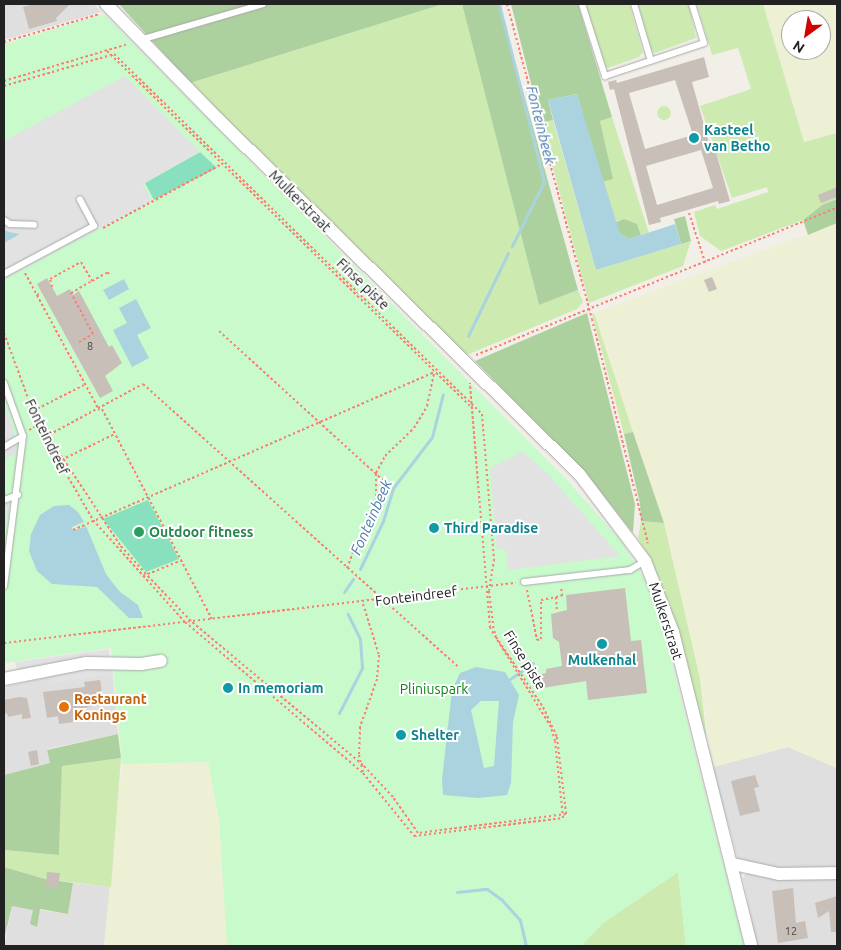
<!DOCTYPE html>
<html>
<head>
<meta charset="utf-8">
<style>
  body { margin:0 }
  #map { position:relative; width:841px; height:950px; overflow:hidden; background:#f2efe9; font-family:Ubuntu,sans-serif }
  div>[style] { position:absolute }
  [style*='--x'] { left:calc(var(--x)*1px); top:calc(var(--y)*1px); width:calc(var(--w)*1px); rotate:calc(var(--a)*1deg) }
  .residential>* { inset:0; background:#e0dfdf }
  .farmland>* { inset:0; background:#eef0d5 }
  .grass>* { inset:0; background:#cdebb0 }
  .round { border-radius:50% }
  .forest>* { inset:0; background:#add19e }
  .park>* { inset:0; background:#c8facc }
  .pitch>* { inset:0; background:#88e0be }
  .parking>* { inset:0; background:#e2e2e2 }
  .water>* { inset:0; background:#aad3df }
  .stream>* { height:3px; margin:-1.5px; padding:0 1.5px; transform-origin:1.5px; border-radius:1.5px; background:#aad3df }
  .building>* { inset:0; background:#c7bfb8 }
  .path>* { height:2px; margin-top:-1px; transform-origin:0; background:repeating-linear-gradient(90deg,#fa8072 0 2.5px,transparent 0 5px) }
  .roads { filter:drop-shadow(0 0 1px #a9a9a9) drop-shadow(0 0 1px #a9a9a9) }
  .lane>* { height:6px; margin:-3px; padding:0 3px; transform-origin:3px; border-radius:3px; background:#fff }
  .street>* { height:12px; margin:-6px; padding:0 6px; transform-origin:6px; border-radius:6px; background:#fff }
  .dots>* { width:14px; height:14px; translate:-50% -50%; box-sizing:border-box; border:2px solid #fff; border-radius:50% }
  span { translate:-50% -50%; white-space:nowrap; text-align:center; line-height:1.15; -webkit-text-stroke:4px #fff; paint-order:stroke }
  .number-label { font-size:11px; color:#4b4948 }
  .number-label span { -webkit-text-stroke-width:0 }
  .culture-label { font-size:14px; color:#0d838f; font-weight:700 }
  .left { translate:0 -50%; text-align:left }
  .street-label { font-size:14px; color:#222 }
  .leisure-label { font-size:14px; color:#27864d; font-weight:700 }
  .park-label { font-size:14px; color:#0c8416 }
  .food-label { font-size:14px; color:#c56008; font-weight:700 }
  .water-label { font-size:15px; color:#4a7aab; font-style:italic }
  .frame { position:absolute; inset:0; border:5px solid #222; pointer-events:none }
  .north { position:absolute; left:781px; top:10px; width:50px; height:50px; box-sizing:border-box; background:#fff; border:1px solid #a7a7a7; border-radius:50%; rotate:212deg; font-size:14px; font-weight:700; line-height:20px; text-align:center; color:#222 }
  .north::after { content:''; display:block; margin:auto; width:18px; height:22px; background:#d40000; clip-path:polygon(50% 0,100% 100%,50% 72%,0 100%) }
</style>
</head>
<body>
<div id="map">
  <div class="residential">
    <div style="clip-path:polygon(4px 4px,94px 4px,101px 12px,4px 40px)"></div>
    <div style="clip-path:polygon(112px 667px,118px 734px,47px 749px,51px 763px,4px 775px,4px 687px,75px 671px)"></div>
    <div style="clip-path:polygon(788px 747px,837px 768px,837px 870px,789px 871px,738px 860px,713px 767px)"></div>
    <div style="clip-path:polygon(747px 872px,837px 878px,837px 946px,757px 946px,743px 878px)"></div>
    <div style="clip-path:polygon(73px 883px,111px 887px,104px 946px,4px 946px,12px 906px,68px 914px)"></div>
  </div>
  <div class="farmland">
    <div style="clip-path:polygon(evenodd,763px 4px,837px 4px,837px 133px,804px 142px,763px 4px,791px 20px,821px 20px,821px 50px,791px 50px,791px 20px)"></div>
    <div style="clip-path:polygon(837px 223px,837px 768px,788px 747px,713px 767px,700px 679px,664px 523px,594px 313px)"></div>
    <div style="clip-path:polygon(208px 762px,219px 819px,227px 946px,104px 946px,122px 764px)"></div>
  </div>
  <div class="grass">
    <div style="clip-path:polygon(443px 4px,462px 4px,539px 305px,578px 290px,583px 302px,577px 309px,469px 354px,465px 354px,190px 83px)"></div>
    <div style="clip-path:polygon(585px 4px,629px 4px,643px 52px,639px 57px,608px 68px,605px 66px)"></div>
    <div style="clip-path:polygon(638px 4px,689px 4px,696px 38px,655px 53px,651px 50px)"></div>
    <div style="clip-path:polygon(697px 4px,763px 4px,804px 142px,837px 133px,837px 199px,822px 205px,803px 220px,721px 251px,700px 236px,694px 212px,715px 205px,717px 209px,768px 192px,767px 187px,732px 198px,700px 106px,751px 89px,738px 48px,712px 55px)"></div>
    <div class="round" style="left:657px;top:106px;width:14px;height:14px"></div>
    <div style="clip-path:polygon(612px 117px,649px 233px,641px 235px,638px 226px,624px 219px,614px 223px,602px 182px,612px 179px,600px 121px)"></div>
    <div style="clip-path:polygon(553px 120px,596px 270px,691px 241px,683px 266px,589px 303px,541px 123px)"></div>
    <div style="clip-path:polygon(594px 313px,633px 432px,624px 434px,592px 314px)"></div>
    <div style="clip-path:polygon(641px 521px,664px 523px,700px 679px,707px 741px,676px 625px,659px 578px,638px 538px)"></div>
    <div style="clip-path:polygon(121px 758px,111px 887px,45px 879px,4px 867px,4px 850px,59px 855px,62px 766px)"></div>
    <div style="clip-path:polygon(678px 872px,686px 946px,581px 946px,603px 923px)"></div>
  </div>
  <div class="forest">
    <div style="clip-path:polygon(119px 4px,443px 4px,190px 83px)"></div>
    <div style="clip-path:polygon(462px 4px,499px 4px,578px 290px,539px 305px)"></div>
    <div style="clip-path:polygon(511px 4px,578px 4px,612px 117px,600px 121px,613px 179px,602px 182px,577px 94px,548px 100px,553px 120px,541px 123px)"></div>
    <div style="clip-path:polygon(837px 199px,837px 223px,808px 235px,803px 220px,822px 205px)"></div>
    <div style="clip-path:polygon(685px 216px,691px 241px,681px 244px,674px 219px)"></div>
    <div style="clip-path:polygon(624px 219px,637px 224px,641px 235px,629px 239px,620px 234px,614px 223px)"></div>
    <div style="clip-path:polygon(587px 313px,635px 504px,633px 533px,584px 471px,475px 361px)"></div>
    <div style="clip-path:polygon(633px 432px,664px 523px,641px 521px,640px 504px,624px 434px)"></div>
    <div style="clip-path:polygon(118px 734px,121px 758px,62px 766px,59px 855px,4px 850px,4px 775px,50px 763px,47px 750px)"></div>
    <div style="clip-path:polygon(4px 867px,45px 879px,73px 883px,68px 914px,40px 909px,37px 927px,30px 924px,33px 910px,12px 906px,4px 940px)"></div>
  </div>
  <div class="park">
    <div style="clip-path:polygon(104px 14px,567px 480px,623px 543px,655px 597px,744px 946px,686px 946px,678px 872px,603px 923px,581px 946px,227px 946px,219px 819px,208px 762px,122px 764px,111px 648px,4px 663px,4px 44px)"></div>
  </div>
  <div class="pitch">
    <div style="clip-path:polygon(200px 152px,217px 168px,154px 200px,145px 183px)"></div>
    <div style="clip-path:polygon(148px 500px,179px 559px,146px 572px,103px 519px)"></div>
  </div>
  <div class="parking">
    <div style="clip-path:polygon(125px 76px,200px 152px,143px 184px,152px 201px,4px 279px,4px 141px)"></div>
    <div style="clip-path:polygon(4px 403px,13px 427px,17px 453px,4px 460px)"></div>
    <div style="clip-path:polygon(522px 451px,547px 473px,620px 556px,508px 570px,506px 550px,497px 549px,490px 469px)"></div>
    <div style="clip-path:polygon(4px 486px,9px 507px,4px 537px)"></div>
    <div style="clip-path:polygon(109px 649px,111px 674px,50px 684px,47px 665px,17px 671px,15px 662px)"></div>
  </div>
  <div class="water">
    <div style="clip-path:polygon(577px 94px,620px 234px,629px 239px,675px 224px,681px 244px,596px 270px,548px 100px)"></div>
    <div style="clip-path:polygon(4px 230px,9px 232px,20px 234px,4px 243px)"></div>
    <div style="clip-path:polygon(124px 279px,129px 289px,109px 300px,103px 290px)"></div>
    <div style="clip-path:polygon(136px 299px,151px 328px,137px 335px,149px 358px,132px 367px,113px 330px,127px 323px,119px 308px)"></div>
    <div style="clip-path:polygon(69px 505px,78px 512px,84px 522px,72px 527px,73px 531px,86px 526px,106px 574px,119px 591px,138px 605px,143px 618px,129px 618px,97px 587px,52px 584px,37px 571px,29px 551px,31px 534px,40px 515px,54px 506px)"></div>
    <div style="clip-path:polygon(evenodd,476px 667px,505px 672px,519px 695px,513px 722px,511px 783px,507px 795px,478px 798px,443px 795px,442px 780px,452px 690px,460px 673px,476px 667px,481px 701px,499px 701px,494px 766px,484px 768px,471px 710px,481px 701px)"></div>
  </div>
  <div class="stream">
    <div style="--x:499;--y:4;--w:184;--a:75.8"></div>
    <div style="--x:544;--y:182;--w:72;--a:116.6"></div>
    <div style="--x:468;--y:336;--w:92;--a:-64.3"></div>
    <div style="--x:360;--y:569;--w:53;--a:-64.4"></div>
    <div style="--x:383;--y:521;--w:34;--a:-73"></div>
    <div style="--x:393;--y:488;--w:64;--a:-52.6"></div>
    <div style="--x:432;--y:437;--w:44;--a:-75.7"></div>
    <div style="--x:344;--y:592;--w:16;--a:-55"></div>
    <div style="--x:510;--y:679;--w:28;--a:-35"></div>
    <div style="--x:339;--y:713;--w:51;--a:-62.9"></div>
    <div style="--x:362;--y:668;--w:29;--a:-94"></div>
    <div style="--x:360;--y:639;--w:28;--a:-116"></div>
    <div style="--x:457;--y:892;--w:30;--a:-6"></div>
    <div style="--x:487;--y:889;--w:17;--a:36"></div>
    <div style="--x:501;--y:899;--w:28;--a:48"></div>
    <div style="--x:520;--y:920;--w:27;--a:77"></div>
  </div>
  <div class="building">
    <div style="clip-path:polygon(34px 4px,70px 4px,56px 18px,57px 21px,29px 29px,23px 7px)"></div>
    <div style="clip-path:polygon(evenodd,704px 57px,709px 77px,692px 82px,709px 143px,713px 142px,730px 201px,719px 204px,718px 201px,660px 218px,661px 222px,649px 225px,614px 89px,610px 90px,608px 82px,616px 80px,617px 83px,704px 57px,675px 80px,693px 135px,645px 149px,629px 93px,675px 80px,704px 57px,701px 150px,713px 188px,657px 205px,646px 166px,701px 150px)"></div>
    <div style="clip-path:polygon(837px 187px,837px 197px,821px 203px,818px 195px)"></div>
    <div style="clip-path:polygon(712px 277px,717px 289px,709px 292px,704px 280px)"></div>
    <div style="clip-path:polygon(47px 278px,57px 296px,70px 289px,73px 295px,79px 291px,109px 347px,112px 345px,122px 363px,105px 376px,113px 391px,100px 398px,37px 284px)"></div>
    <div style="clip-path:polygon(625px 588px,631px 641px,641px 640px,647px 693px,588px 700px,586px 681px,542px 688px,541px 674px,546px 673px,546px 669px,562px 666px,559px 642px,553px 638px,551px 614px,567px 610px,566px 595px)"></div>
    <div style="clip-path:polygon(100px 680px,104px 704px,87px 707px,89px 720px,59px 724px,58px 716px,47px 718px,43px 692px,85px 687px,84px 682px)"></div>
    <div style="clip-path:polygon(19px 697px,27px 698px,31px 718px,22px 719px,22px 714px,8px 717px,7px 713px,4px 714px,4px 700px)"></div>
    <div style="clip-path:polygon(37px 750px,39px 764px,31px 766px,28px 752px)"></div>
    <div style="clip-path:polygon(755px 775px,759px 787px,754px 788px,760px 811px,740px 816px,731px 781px)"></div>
    <div style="clip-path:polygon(47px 872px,60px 873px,58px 888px,46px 887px)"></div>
    <div style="clip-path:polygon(793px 888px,796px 923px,805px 921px,808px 938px,778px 943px,772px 891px)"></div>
    <div style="clip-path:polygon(837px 896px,837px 932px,831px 932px,829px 911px,818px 918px,815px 903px)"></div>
  </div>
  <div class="path">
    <div style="--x:507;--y:4;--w:326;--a:74.9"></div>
    <div style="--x:592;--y:319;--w:231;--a:76"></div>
    <div style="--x:4;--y:42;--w:100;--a:-16.3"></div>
    <div style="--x:107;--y:51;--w:509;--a:44.36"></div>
    <div style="--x:4;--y:81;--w:129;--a:-16.6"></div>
    <div style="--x:4;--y:86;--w:115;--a:-16.2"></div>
    <div style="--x:114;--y:54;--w:515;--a:44.37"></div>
    <div style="--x:482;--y:414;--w:145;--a:85.3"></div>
    <div style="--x:494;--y:559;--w:32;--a:99"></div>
    <div style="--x:489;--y:591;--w:35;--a:83"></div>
    <div style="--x:493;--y:626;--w:11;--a:75"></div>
    <div style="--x:496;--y:637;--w:84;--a:56.1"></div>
    <div style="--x:543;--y:707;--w:33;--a:65"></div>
    <div style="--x:557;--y:737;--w:78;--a:83.3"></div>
    <div style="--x:566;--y:814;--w:149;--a:172.7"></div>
    <div style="--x:418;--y:833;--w:44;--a:-124.8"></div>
    <div style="--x:393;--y:797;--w:44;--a:-133.2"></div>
    <div style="--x:363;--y:765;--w:224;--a:-140.1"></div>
    <div style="--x:191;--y:621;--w:65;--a:-133.8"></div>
    <div style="--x:146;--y:574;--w:39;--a:-132"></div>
    <div style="--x:120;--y:545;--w:126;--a:-123.3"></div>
    <div style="--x:51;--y:440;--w:7;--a:-153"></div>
    <div style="--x:689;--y:213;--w:52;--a:71.9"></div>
    <div style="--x:103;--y:228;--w:135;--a:-28.3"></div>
    <div style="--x:25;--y:273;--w:156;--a:61.6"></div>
    <div style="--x:52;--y:287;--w:8;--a:-104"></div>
    <div style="--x:50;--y:279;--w:35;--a:-29"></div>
    <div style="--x:81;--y:262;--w:22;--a:60"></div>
    <div style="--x:92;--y:281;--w:18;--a:-29"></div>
    <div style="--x:108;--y:272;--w:3;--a:72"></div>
    <div style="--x:37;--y:295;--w:5;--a:-22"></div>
    <div style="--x:219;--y:331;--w:222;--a:42.3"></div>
    <div style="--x:4;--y:333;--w:98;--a:69.7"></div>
    <div style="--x:38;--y:425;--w:110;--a:59.9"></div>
    <div style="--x:93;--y:520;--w:137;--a:48"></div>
    <div style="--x:185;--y:622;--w:233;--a:40.3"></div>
    <div style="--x:363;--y:773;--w:81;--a:51"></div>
    <div style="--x:414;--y:836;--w:150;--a:-6.9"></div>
    <div style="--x:563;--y:818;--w:77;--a:-95.9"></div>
    <div style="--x:555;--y:741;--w:15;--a:-106"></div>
    <div style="--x:551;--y:727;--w:116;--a:-121.6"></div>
    <div style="--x:490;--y:628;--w:246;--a:-94.7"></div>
    <div style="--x:79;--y:342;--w:16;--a:-30"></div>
    <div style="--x:93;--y:334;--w:47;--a:-118.2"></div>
    <div style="--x:71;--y:293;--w:24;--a:-30"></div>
    <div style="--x:476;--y:355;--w:390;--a:-22.2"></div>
    <div style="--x:102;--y:409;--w:237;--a:62.4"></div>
    <div style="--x:33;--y:411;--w:57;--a:-27"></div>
    <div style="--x:29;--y:430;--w:10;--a:-29"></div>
    <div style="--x:45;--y:437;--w:111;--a:-28.4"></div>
    <div style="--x:143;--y:384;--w:423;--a:41.9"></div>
    <div style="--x:57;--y:462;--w:64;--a:-25.8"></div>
    <div style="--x:73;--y:530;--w:394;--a:-23.6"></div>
    <div style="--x:347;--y:568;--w:28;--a:-69"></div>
    <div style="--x:357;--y:542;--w:36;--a:-58"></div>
    <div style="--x:376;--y:511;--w:38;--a:-90"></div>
    <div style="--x:376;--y:473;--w:19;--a:-62"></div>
    <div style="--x:385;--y:456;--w:40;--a:-44"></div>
    <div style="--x:414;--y:428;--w:26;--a:-59"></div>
    <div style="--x:427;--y:406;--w:35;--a:-78"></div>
    <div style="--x:143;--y:576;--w:42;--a:-22.3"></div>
    <div style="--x:527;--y:590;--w:51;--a:78.7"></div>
    <div style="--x:537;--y:640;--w:4;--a:-14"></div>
    <div style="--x:541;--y:639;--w:39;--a:-90"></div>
    <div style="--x:541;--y:600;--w:21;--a:-11"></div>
    <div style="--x:562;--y:596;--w:10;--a:-96"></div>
    <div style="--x:556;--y:597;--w:14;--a:86"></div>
    <div style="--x:363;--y:604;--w:53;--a:72.6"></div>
    <div style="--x:379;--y:655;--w:24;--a:95"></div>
    <div style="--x:377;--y:679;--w:51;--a:109.5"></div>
    <div style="--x:360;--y:727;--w:28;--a:92"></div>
    <div style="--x:359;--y:755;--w:18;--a:77"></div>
    <div style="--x:4;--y:643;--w:515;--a:-6.7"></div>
  </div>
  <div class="roads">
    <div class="lane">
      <div style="--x:582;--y:4;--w:76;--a:72.3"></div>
      <div style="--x:605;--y:76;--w:104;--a:-18.4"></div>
      <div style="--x:704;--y:43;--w:41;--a:-107.1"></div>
      <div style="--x:634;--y:4;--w:59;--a:73.4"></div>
      <div style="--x:140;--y:40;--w:128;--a:-16.3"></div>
      <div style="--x:4;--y:220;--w:7;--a:34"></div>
      <div style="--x:10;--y:224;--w:24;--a:2"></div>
      <div style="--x:4;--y:274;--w:102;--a:-28.1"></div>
      <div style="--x:94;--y:226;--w:30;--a:-118"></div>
      <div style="--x:4;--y:383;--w:56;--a:70.3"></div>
      <div style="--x:23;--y:436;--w:151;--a:97.2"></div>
      <div style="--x:4;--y:447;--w:22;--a:-30"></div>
      <div style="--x:4;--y:500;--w:15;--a:-20"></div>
      <div style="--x:524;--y:582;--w:107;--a:-6.5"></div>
      <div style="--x:630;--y:570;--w:17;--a:-31"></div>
    </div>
    <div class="street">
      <div style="--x:106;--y:4;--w:161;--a:45.8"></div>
      <div style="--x:218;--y:119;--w:508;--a:44.52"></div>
      <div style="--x:580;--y:475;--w:108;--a:52.9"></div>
      <div style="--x:645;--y:561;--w:76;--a:68.5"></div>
      <div style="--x:673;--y:632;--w:324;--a:76"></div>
      <div style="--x:4;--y:679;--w:84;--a:-11"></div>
      <div style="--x:86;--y:663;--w:55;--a:1"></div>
      <div style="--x:141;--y:664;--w:20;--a:-9"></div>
      <div style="--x:733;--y:864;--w:47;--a:12.3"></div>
      <div style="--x:779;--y:874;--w:58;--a:-1"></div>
    </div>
  </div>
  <div class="dots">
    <div style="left:694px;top:138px;background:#0f9aa8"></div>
    <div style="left:434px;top:528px;background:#0f9aa8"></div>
    <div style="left:139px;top:532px;background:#2e9e5b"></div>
    <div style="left:602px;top:644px;background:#0f9aa8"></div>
    <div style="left:228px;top:688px;background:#0f9aa8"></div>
    <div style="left:64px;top:707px;background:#e8710a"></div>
    <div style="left:401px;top:735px;background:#0f9aa8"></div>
  </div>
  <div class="number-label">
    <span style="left:90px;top:346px">8</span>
    <span style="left:791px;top:931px">12</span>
  </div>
  <div class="culture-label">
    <span class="left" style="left:704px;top:138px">Kasteel<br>van Betho</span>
    <span class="left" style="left:444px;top:528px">Third Paradise</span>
    <span style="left:602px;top:660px">Mulkenhal</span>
    <span class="left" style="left:238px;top:688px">In memoriam</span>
    <span class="left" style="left:411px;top:735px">Shelter</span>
  </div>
  <div class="street-label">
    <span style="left:300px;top:201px;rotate:45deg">Mulkerstraat</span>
    <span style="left:363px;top:284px;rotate:44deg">Finse piste</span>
    <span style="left:47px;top:437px;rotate:64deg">Fonteindreef</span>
    <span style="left:416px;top:596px;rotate:-7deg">Fonteindreef</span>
    <span style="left:666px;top:621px;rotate:72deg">Mulkerstraat</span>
    <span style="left:525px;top:660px;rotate:58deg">Finse piste</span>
  </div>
  <div class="leisure-label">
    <span class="left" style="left:149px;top:532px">Outdoor fitness</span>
  </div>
  <div class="park-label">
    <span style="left:434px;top:689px">Pliniuspark</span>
  </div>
  <div class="food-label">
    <span class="left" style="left:74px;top:707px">Restaurant<br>Konings</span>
  </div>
  <div class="water-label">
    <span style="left:541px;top:125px;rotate:76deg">Fonteinbeek</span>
    <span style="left:371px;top:517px;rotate:-66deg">Fonteinbeek</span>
  </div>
  <div class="frame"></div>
  <div class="north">N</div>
</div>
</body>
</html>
